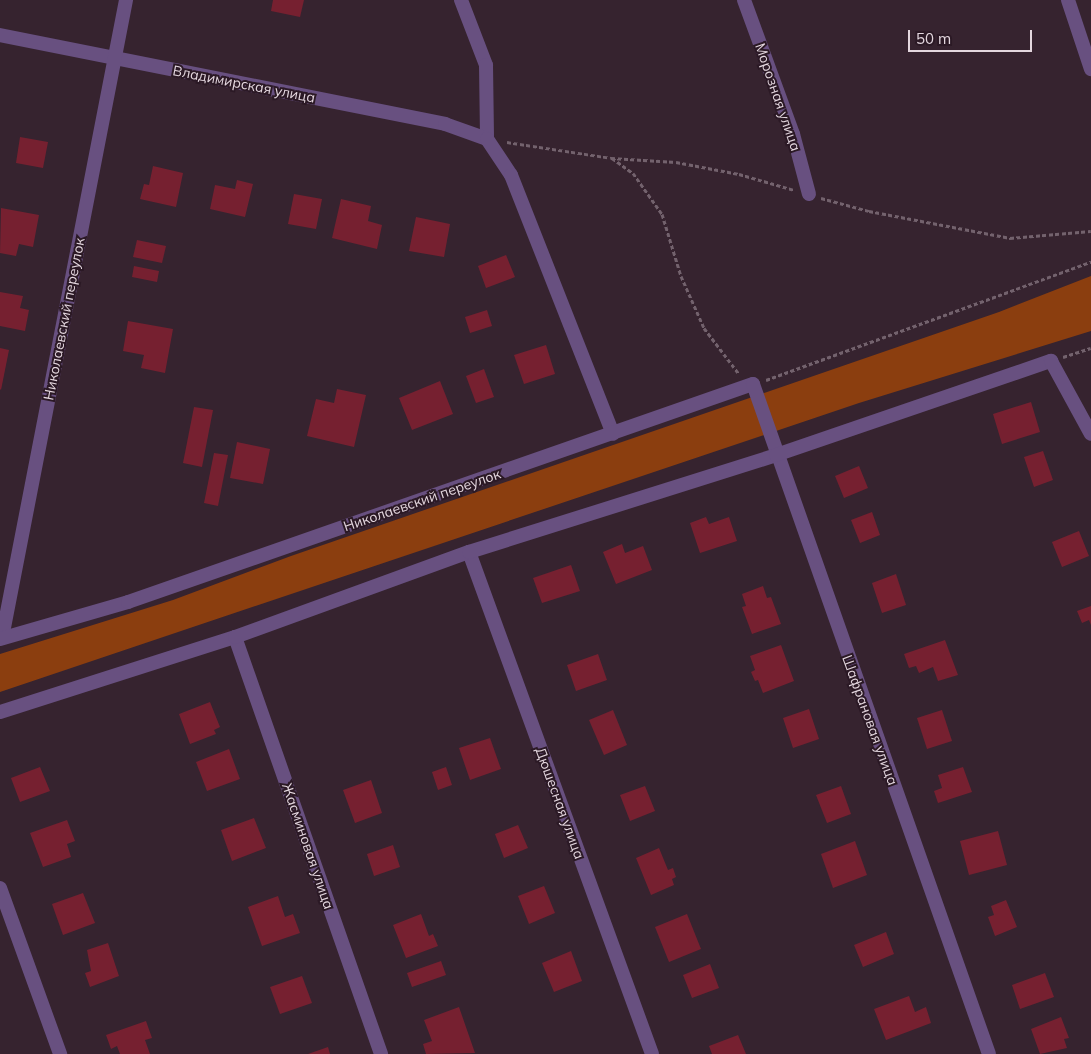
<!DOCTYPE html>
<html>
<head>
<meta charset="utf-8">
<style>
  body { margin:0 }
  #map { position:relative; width:1091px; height:1054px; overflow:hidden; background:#36232f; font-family:Mulish,sans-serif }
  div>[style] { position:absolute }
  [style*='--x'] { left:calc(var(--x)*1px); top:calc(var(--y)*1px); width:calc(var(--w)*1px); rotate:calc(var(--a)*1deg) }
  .forest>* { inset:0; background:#8b3e0f }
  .building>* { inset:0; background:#762030 }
  .path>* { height:3px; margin-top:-1.5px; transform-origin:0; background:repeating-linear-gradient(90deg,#73626d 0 4px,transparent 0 6.5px) }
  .minor>* { height:14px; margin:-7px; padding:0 7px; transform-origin:7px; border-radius:7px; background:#685080 }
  span { translate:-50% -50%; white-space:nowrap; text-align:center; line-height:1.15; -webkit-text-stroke:4px #2b1925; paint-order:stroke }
  .street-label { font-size:14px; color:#e4d7df }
  .scale { position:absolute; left:908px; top:30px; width:124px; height:22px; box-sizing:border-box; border:2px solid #e4d7df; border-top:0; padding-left:6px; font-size:15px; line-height:18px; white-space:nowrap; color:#e4d7df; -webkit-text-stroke:4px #2b1925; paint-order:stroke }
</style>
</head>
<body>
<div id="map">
  <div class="forest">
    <div style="clip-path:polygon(1091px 276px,1091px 331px,859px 403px,0 692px,0 654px,173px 600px,291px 556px,999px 312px)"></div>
  </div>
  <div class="building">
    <div style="clip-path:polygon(273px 0,304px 0,300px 17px,271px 11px)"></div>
    <div style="clip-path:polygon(20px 137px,48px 142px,43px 168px,16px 163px)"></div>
    <div style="clip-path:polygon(153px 166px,183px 173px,176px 207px,140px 199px,144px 184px,149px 185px)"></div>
    <div style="clip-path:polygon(237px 180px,253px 184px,245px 217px,210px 209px,215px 185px,235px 189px)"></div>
    <div style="clip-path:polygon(294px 194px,322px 199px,316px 229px,288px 224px)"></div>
    <div style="clip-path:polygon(341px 199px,371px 206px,368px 221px,382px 225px,377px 249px,332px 238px)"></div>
    <div style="clip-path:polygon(1px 208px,39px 215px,33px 247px,19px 244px,16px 256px,0 253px)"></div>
    <div style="clip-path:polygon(416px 217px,450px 224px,444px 257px,409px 251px)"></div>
    <div style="clip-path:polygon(137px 240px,166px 246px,162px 263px,133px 257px)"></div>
    <div style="clip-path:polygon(506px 255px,515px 277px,486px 288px,478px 266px)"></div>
    <div style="clip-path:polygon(134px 266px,159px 271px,157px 282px,132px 277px)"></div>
    <div style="clip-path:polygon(0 292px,23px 296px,20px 308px,29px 310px,25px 331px,0 326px)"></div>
    <div style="clip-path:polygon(487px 310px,492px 326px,470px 333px,465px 317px)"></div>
    <div style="clip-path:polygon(128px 321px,173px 329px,165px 373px,141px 368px,144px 355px,123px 351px)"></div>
    <div style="clip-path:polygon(546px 345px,555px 374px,524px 384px,514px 355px)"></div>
    <div style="clip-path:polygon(0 348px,9px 350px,1px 390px,0 389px)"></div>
    <div style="clip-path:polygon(484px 369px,494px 397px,476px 403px,466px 376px)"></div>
    <div style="clip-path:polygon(440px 381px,453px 414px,412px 430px,399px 398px)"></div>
    <div style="clip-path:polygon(337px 389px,366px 395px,354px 447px,307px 436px,316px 399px,334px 403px)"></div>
    <div style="clip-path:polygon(1031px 402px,1040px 432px,1002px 444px,993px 414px)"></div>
    <div style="clip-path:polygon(194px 407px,213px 410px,202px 467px,183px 463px)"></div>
    <div style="clip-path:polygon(237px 442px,270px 449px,263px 484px,230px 478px)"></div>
    <div style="clip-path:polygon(1043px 451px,1053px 480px,1034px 487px,1024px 457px)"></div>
    <div style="clip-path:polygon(214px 453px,228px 455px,218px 506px,204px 503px)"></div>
    <div style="clip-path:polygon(859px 466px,868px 488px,844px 498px,835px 476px)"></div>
    <div style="clip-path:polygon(872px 512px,880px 535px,860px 543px,851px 520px)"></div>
    <div style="clip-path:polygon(706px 517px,709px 524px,729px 517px,737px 541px,700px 553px,690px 523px)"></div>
    <div style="clip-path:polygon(1079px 531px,1089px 556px,1062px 567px,1052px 542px)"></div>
    <div style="clip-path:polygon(622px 544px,625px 553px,643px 546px,652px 570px,616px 584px,603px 552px)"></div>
    <div style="clip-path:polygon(571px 565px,580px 591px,542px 603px,533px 578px)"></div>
    <div style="clip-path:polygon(896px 574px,906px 605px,882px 613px,872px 583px)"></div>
    <div style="clip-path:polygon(763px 586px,767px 598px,771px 597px,781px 624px,752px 634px,742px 607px,746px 606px,742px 594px)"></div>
    <div style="clip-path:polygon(1091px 606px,1091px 625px,1089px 620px,1082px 623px,1077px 611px)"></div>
    <div style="clip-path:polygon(945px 640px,958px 675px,938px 681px,933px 667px,919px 673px,916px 666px,909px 668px,904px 654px)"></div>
    <div style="clip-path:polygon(781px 645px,794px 681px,763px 693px,758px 680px,755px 681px,751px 672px,755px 670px,750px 656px)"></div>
    <div style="clip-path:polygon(598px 654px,607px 680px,576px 691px,567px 665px)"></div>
    <div style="clip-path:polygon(210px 702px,220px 727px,214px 730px,216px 734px,190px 744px,179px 714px)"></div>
    <div style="clip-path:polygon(809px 709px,819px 739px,793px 748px,783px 718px)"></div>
    <div style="clip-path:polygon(613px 710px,627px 745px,604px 755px,589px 720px)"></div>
    <div style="clip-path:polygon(942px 710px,952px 741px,927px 749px,917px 718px)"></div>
    <div style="clip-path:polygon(490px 738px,501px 769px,470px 780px,459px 748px)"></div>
    <div style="clip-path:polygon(229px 749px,240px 779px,207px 791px,196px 762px)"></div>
    <div style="clip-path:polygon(40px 767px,50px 791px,20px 802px,11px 778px)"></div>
    <div style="clip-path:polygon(446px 767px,452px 785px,438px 790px,432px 772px)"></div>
    <div style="clip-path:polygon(963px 767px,972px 792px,938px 803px,934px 791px,942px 788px,938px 775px)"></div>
    <div style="clip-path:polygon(371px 780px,382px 813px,355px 823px,343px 790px)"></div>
    <div style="clip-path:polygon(645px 786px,655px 811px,630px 821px,620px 795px)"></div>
    <div style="clip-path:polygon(841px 786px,851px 814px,827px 823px,816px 795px)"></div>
    <div style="clip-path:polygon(254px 818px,266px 848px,232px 861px,221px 830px)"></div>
    <div style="clip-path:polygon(67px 820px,75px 841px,67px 844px,71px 857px,43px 867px,30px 833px)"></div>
    <div style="clip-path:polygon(518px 825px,528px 848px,504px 858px,495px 834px)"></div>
    <div style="clip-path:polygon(998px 831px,1007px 865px,969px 875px,960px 841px)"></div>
    <div style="clip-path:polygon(855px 841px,867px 875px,833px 888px,821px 854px)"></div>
    <div style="clip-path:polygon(393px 845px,400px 867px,374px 876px,367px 854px)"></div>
    <div style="clip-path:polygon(659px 848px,668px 870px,673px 868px,676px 877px,672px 879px,674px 885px,651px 895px,636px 858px)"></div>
    <div style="clip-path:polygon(544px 886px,555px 913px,529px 924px,518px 896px)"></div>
    <div style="clip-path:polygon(83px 893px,95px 923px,63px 935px,52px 904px)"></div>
    <div style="clip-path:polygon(278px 896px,285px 917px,293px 914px,300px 933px,262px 946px,248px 907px)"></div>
    <div style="clip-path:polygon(1006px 900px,1017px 927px,995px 936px,988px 917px,994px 915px,991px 906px)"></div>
    <div style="clip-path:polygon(421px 914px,429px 936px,433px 934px,438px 946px,406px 958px,393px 925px)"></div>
    <div style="clip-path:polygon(687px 914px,701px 949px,669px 962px,655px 927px)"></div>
    <div style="clip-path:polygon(886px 932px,894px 954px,863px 967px,854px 945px)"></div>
    <div style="clip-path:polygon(108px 943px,119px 976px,90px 987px,85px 973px,91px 971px,87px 950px)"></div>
    <div style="clip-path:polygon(571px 951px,582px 981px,554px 992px,542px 963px)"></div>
    <div style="clip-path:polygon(441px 961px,446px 975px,412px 987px,407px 973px)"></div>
    <div style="clip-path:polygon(710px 964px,719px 988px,692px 998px,683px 975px)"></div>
    <div style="clip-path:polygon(1045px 973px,1054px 997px,1020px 1009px,1012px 985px)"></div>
    <div style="clip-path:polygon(302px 976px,312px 1003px,280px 1014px,270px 987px)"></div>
    <div style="clip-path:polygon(909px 996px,915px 1012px,926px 1007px,931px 1023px,886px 1040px,874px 1009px)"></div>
    <div style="clip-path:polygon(459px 1007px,475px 1053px,426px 1054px,423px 1044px,432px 1041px,424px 1020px)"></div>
    <div style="clip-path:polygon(1061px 1017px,1069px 1038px,1064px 1039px,1067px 1048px,1040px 1054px,1031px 1029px)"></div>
    <div style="clip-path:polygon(146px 1021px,152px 1038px,145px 1040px,150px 1054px,120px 1054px,117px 1046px,111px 1049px,106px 1035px)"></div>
    <div style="clip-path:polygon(738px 1035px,746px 1054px,712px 1054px,709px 1046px)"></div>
    <div style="clip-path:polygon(328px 1047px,330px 1054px,308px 1054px)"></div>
  </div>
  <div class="path">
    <div style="--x:507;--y:142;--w:105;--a:8.7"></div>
    <div style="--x:611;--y:158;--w:65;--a:3.5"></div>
    <div style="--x:676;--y:162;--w:64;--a:10.8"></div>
    <div style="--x:739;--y:174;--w:57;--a:16.2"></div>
    <div style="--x:612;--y:158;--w:26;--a:36"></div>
    <div style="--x:633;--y:173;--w:50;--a:54.7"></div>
    <div style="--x:662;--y:214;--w:65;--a:73"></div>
    <div style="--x:681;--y:276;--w:57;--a:66.1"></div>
    <div style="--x:704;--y:328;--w:58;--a:52.7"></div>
    <div style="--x:821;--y:198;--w:50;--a:15.2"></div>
    <div style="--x:869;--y:211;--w:144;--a:10.8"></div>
    <div style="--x:1010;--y:238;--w:81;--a:-4.9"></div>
    <div style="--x:1063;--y:357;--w:29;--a:-18"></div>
    <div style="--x:766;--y:380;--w:346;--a:-20"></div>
  </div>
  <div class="minor">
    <div style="--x:461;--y:0;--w:70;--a:69"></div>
    <div style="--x:486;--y:65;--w:74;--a:89.2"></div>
    <div style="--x:744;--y:0;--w:143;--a:69.9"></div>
    <div style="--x:793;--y:134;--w:62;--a:75.1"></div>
    <div style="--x:1068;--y:0;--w:73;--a:71.6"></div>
    <div style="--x:0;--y:35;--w:454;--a:11.3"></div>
    <div style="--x:445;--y:124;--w:45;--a:19.7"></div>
    <div style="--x:487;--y:139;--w:43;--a:56.3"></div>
    <div style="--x:511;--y:175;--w:278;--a:68.5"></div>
    <div style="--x:469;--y:552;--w:534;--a:69.97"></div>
    <div style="--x:235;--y:637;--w:442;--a:70.7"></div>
    <div style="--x:2;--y:638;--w:650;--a:-79"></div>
    <div style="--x:0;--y:639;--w:133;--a:-16.1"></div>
    <div style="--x:128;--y:602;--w:662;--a:-19.23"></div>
    <div style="--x:753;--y:384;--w:710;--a:70.6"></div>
    <div style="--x:0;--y:712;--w:247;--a:-17.7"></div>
    <div style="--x:235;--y:637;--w:249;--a:-20"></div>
    <div style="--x:469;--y:552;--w:322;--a:-17.5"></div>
    <div style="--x:776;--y:455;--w:291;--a:-18.9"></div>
    <div style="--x:1051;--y:361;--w:83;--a:61.3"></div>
    <div style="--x:0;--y:888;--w:177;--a:70.1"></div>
  </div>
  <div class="street-label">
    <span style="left:244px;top:84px;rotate:11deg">Владимирская улица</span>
    <span style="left:778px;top:97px;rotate:71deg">Морозная улица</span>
    <span style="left:64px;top:319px;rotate:-79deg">Николаевский переулок</span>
    <span style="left:422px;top:500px;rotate:-19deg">Николаевский переулок</span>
    <span style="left:870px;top:720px;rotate:70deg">Шафрановая улица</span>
    <span style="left:560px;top:803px;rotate:70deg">Дюшесная улица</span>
    <span style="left:308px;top:846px;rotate:71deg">Жасминовая улица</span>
  </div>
  <div class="scale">50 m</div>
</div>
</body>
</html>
